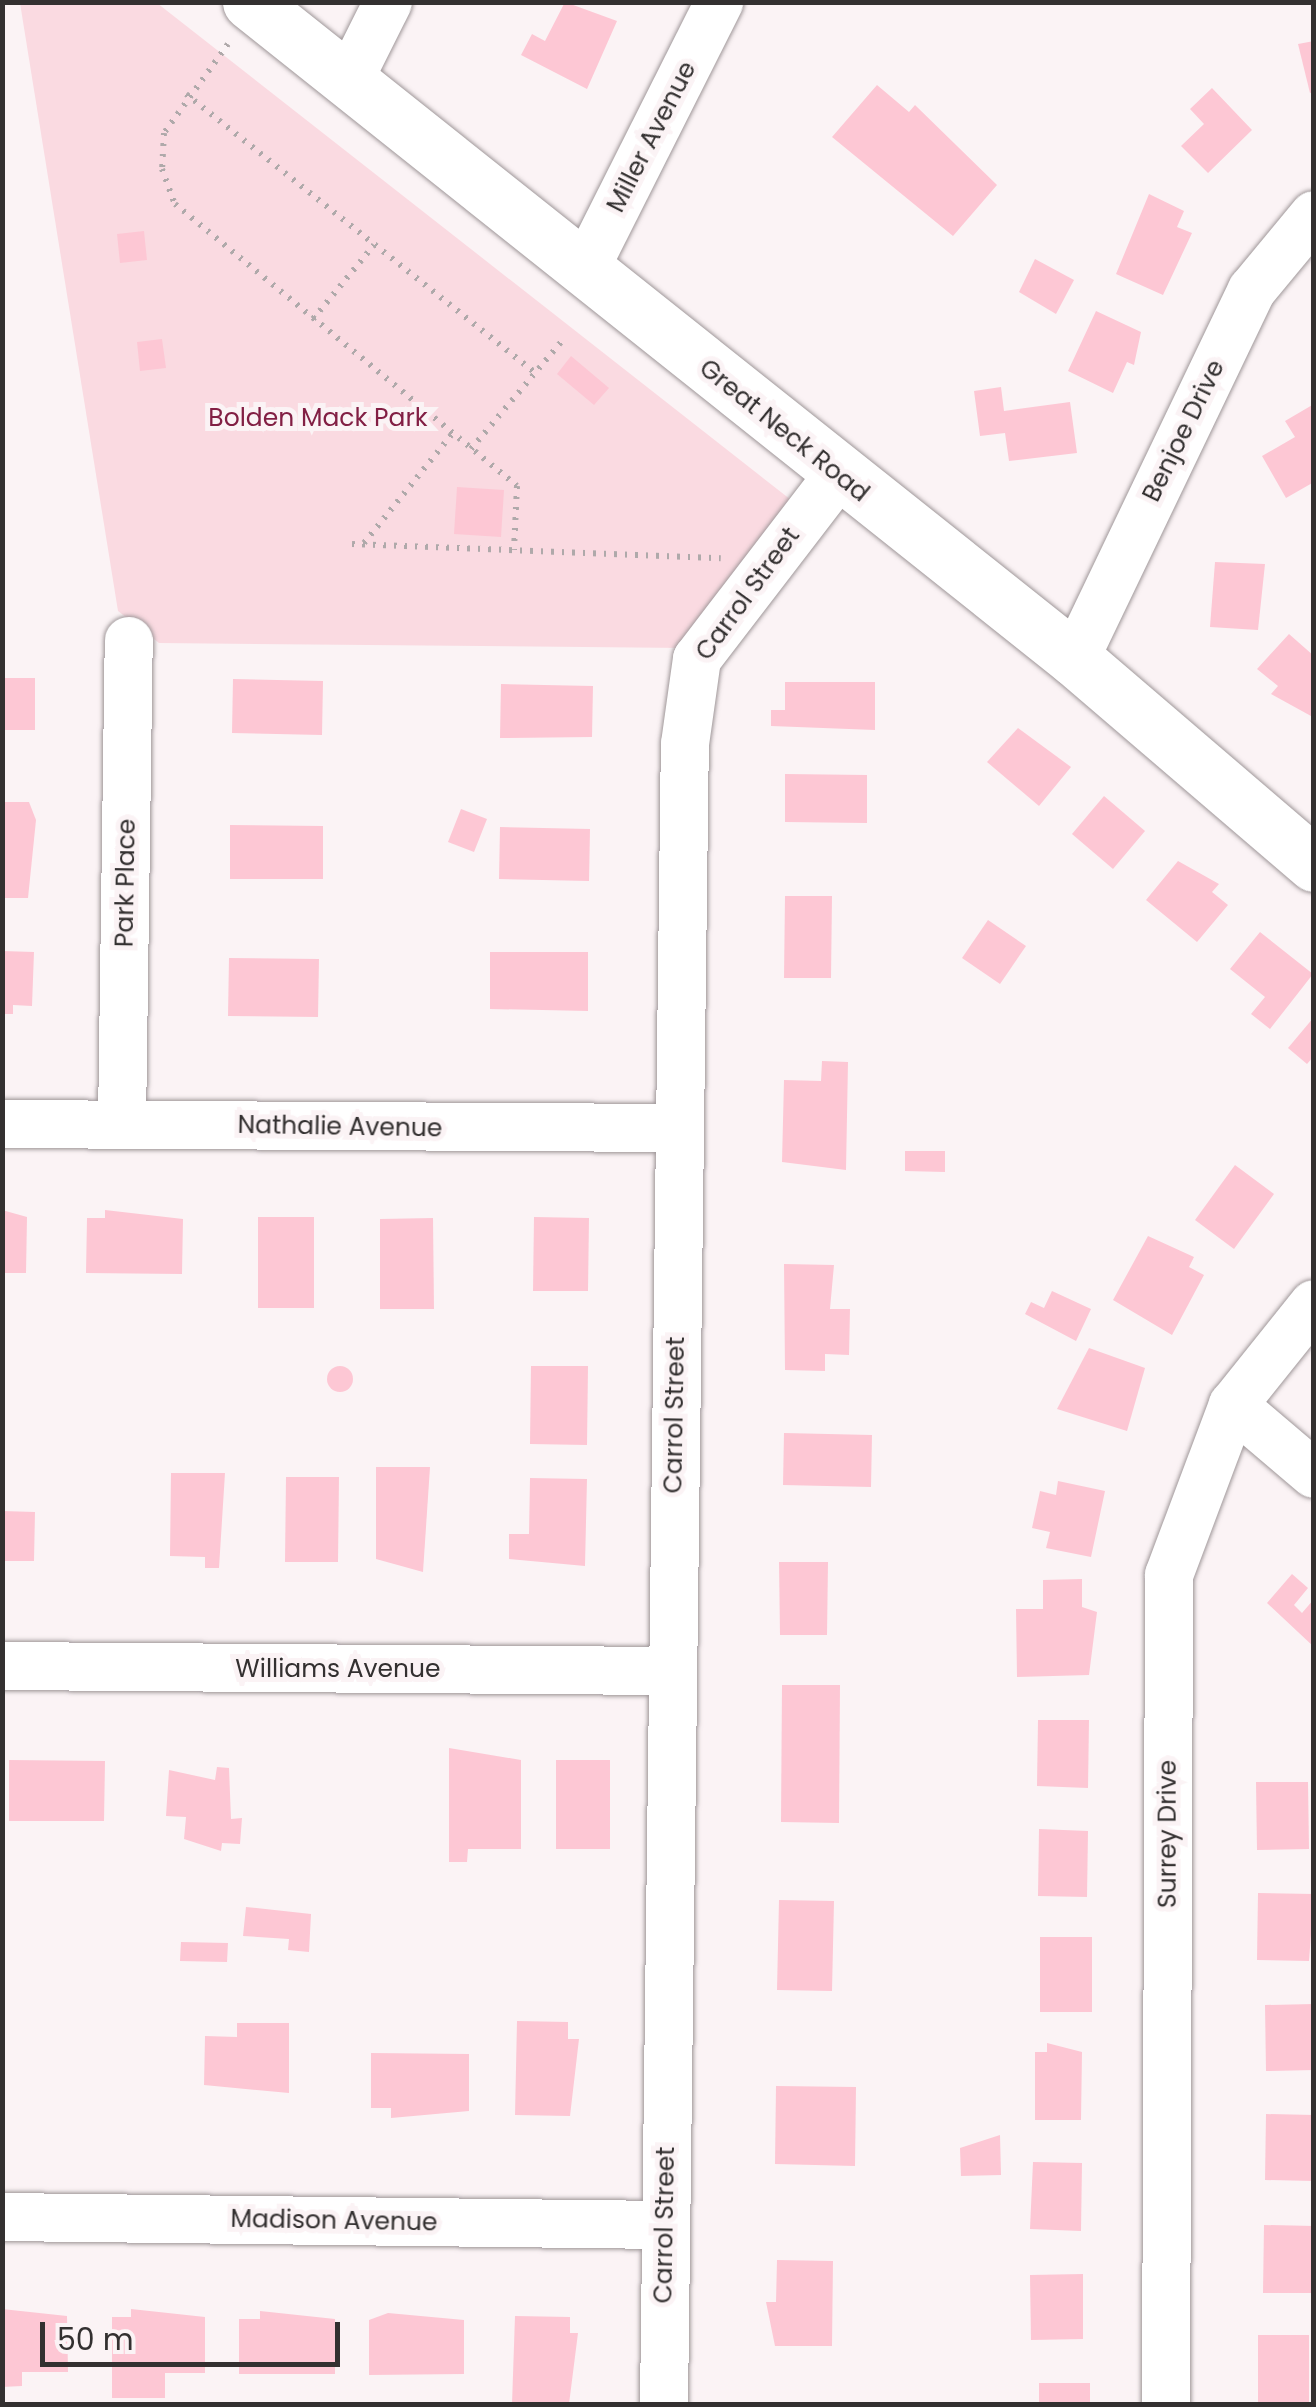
<!DOCTYPE html>
<html>
<head>
<meta charset="utf-8">
<style>
  body { margin:0 }
  #map { position:relative; width:1316px; height:2407px; overflow:hidden; background:#fbf3f5; font-family:Poppins,sans-serif }
  div>[style] { position:absolute }
  [style*='--x'] { left:calc(var(--x)*1px); top:calc(var(--y)*1px); width:calc(var(--w)*1px); rotate:calc(var(--a)*1deg) }
  .green>* { inset:0; background:#fadae1 }
  .building>* { inset:0; background:#fdc7d4 }
  .round { border-radius:50% }
  .path>* { height:6px; margin-top:-3px; transform-origin:0; background:repeating-linear-gradient(90deg,#afa9aa 0 2.5px,transparent 0 10.5px) }
  .roads { filter:drop-shadow(0 0 2px #9f9799) drop-shadow(0 0 2px #9f9799) }
  .minor>* { height:48px; margin:-24px; padding:0 24px; transform-origin:24px; border-radius:24px; background:#fff }
  .major>* { height:55px; margin:-27.5px; padding:0 27.5px; transform-origin:27.5px; border-radius:27.5px; background:#fff }
  span { translate:-50% -50%; white-space:nowrap; text-align:center; line-height:1.15; -webkit-text-stroke:10px #fbf3f5; paint-order:stroke }
  .street-label { font-size:25px; color:#333030 }
  .park-label { font-size:25px; color:#821f44 }
  .frame { position:absolute; inset:0; border:5px solid #333030; pointer-events:none }
  .scale { position:absolute; left:40px; top:2322px; width:300px; height:45px; box-sizing:border-box; border:5px solid #333030; border-top:0; padding-left:12px; font-size:30px; line-height:35px; white-space:nowrap; color:#333030; -webkit-text-stroke:8px #fbf3f5; paint-order:stroke }
</style>
</head>
<body>
<div id="map">
  <div class="green">
    <div style="clip-path:polygon(20px 3px,157px 3px,795px 503px,685px 648px,159px 643px,118px 611px)"></div>
  </div>
  <div class="building">
    <div style="clip-path:polygon(565px 2px,617px 21px,587px 89px,521px 55px,532px 34px,545px 41px)"></div>
    <div style="clip-path:polygon(1314px 41px,1314px 92px,1310px 93px,1298px 44px)"></div>
    <div style="clip-path:polygon(877px 85px,909px 112px,915px 105px,997px 185px,953px 236px,832px 137px)"></div>
    <div style="clip-path:polygon(1212px 88px,1252px 130px,1208px 173px,1181px 146px,1204px 124px,1190px 109px)"></div>
    <div style="clip-path:polygon(1149px 194px,1184px 211px,1177px 227px,1192px 233px,1163px 295px,1116px 274px)"></div>
    <div style="clip-path:polygon(144px 231px,147px 260px,120px 263px,117px 234px)"></div>
    <div style="clip-path:polygon(1035px 259px,1074px 280px,1056px 314px,1019px 292px)"></div>
    <div style="clip-path:polygon(1096px 311px,1141px 332px,1134px 365px,1127px 362px,1113px 393px,1068px 371px)"></div>
    <div style="clip-path:polygon(162px 339px,166px 368px,140px 371px,137px 342px)"></div>
    <div style="clip-path:polygon(571px 356px,609px 388px,594px 405px,557px 374px)"></div>
    <div style="clip-path:polygon(1001px 387px,1004px 411px,1070px 402px,1077px 453px,1009px 461px,1005px 433px,980px 436px,974px 391px)"></div>
    <div style="clip-path:polygon(1314px 404px,1314px 482px,1286px 498px,1262px 456px,1295px 437px,1285px 421px)"></div>
    <div style="clip-path:polygon(457px 487px,504px 490px,501px 537px,454px 534px)"></div>
    <div style="clip-path:polygon(1215px 562px,1265px 564px,1258px 630px,1210px 627px)"></div>
    <div style="clip-path:polygon(1289px 634px,1314px 656px,1311px 716px,1271px 694px,1278px 686px,1257px 669px)"></div>
    <div style="clip-path:polygon(2px 678px,35px 678px,35px 730px,2px 730px)"></div>
    <div style="clip-path:polygon(233px 679px,323px 681px,322px 735px,232px 733px)"></div>
    <div style="clip-path:polygon(785px 682px,875px 682px,875px 730px,771px 726px,771px 710px,785px 710px)"></div>
    <div style="clip-path:polygon(501px 684px,593px 686px,592px 737px,500px 738px)"></div>
    <div style="clip-path:polygon(1018px 728px,1071px 767px,1039px 806px,987px 762px)"></div>
    <div style="clip-path:polygon(785px 774px,867px 775px,867px 823px,785px 822px)"></div>
    <div style="clip-path:polygon(1104px 796px,1145px 831px,1113px 869px,1072px 834px)"></div>
    <div style="clip-path:polygon(2px 802px,29px 802px,36px 820px,28px 898px,2px 898px)"></div>
    <div style="clip-path:polygon(461px 809px,487px 819px,474px 852px,448px 842px)"></div>
    <div style="clip-path:polygon(230px 825px,323px 826px,323px 879px,230px 879px)"></div>
    <div style="clip-path:polygon(500px 827px,590px 829px,589px 881px,499px 879px)"></div>
    <div style="clip-path:polygon(1178px 861px,1219px 884px,1212px 892px,1228px 905px,1197px 942px,1146px 900px)"></div>
    <div style="clip-path:polygon(785px 896px,832px 896px,831px 978px,784px 978px)"></div>
    <div style="clip-path:polygon(988px 920px,1026px 946px,1000px 984px,962px 958px)"></div>
    <div style="clip-path:polygon(1260px 932px,1313px 974px,1270px 1029px,1251px 1014px,1265px 997px,1230px 969px)"></div>
    <div style="clip-path:polygon(2px 951px,34px 952px,32px 1006px,13px 1005px,13px 1014px,2px 1014px)"></div>
    <div style="clip-path:polygon(490px 952px,588px 952px,588px 1011px,490px 1009px)"></div>
    <div style="clip-path:polygon(229px 958px,319px 959px,318px 1017px,228px 1016px)"></div>
    <div style="clip-path:polygon(1314px 1017px,1314px 1056px,1307px 1064px,1288px 1048px)"></div>
    <div style="clip-path:polygon(822px 1061px,848px 1062px,846px 1170px,782px 1162px,784px 1080px,821px 1081px)"></div>
    <div style="clip-path:polygon(905px 1151px,945px 1151px,945px 1172px,905px 1171px)"></div>
    <div style="clip-path:polygon(1235px 1165px,1274px 1194px,1234px 1249px,1195px 1220px)"></div>
    <div style="clip-path:polygon(2px 1210px,27px 1217px,26px 1273px,2px 1273px)"></div>
    <div style="clip-path:polygon(105px 1210px,183px 1219px,182px 1274px,86px 1273px,87px 1218px,105px 1218px)"></div>
    <div style="clip-path:polygon(258px 1217px,314px 1217px,314px 1308px,258px 1308px)"></div>
    <div style="clip-path:polygon(534px 1217px,589px 1218px,588px 1291px,533px 1291px)"></div>
    <div style="clip-path:polygon(433px 1218px,434px 1309px,380px 1309px,380px 1219px)"></div>
    <div style="clip-path:polygon(1148px 1236px,1194px 1257px,1189px 1267px,1204px 1275px,1172px 1335px,1113px 1300px)"></div>
    <div style="clip-path:polygon(784px 1264px,834px 1265px,830px 1309px,850px 1309px,849px 1355px,825px 1354px,825px 1371px,785px 1370px)"></div>
    <div style="clip-path:polygon(1052px 1291px,1091px 1309px,1076px 1341px,1025px 1314px,1031px 1302px,1044px 1308px)"></div>
    <div style="clip-path:polygon(1089px 1348px,1145px 1368px,1127px 1431px,1057px 1409px)"></div>
    <div class="round" style="left:327px;top:1366px;width:26px;height:26px"></div>
    <div style="clip-path:polygon(531px 1366px,588px 1366px,587px 1445px,530px 1444px)"></div>
    <div style="clip-path:polygon(784px 1433px,872px 1435px,871px 1487px,783px 1485px)"></div>
    <div style="clip-path:polygon(376px 1467px,430px 1467px,423px 1572px,376px 1559px)"></div>
    <div style="clip-path:polygon(171px 1473px,225px 1473px,219px 1568px,205px 1568px,205px 1557px,170px 1556px)"></div>
    <div style="clip-path:polygon(286px 1477px,339px 1477px,338px 1562px,285px 1562px)"></div>
    <div style="clip-path:polygon(530px 1478px,587px 1479px,585px 1566px,509px 1559px,509px 1534px,529px 1534px)"></div>
    <div style="clip-path:polygon(1058px 1481px,1105px 1491px,1091px 1557px,1046px 1548px,1050px 1532px,1032px 1528px,1040px 1491px,1056px 1495px)"></div>
    <div style="clip-path:polygon(2px 1511px,35px 1512px,34px 1561px,2px 1561px)"></div>
    <div style="clip-path:polygon(779px 1562px,828px 1562px,827px 1635px,780px 1635px)"></div>
    <div style="clip-path:polygon(1292px 1574px,1308px 1588px,1294px 1605px,1302px 1613px,1314px 1599px,1314px 1647px,1267px 1603px)"></div>
    <div style="clip-path:polygon(1082px 1579px,1082px 1607px,1097px 1612px,1089px 1675px,1017px 1677px,1016px 1609px,1043px 1609px,1043px 1580px)"></div>
    <div style="clip-path:polygon(782px 1685px,840px 1685px,839px 1823px,781px 1822px)"></div>
    <div style="clip-path:polygon(1038px 1720px,1089px 1720px,1088px 1788px,1037px 1786px)"></div>
    <div style="clip-path:polygon(449px 1748px,521px 1760px,521px 1849px,468px 1849px,467px 1862px,449px 1862px)"></div>
    <div style="clip-path:polygon(9px 1760px,105px 1761px,104px 1821px,9px 1821px)"></div>
    <div style="clip-path:polygon(556px 1760px,610px 1760px,610px 1849px,556px 1849px)"></div>
    <div style="clip-path:polygon(217px 1767px,229px 1768px,231px 1819px,242px 1818px,240px 1844px,222px 1843px,221px 1851px,184px 1839px,186px 1817px,166px 1816px,169px 1770px,215px 1780px)"></div>
    <div style="clip-path:polygon(1256px 1782px,1308px 1782px,1309px 1849px,1257px 1850px)"></div>
    <div style="clip-path:polygon(1039px 1829px,1088px 1831px,1087px 1897px,1038px 1896px)"></div>
    <div style="clip-path:polygon(1258px 1893px,1314px 1894px,1309px 1961px,1257px 1960px)"></div>
    <div style="clip-path:polygon(779px 1900px,834px 1901px,832px 1991px,777px 1990px)"></div>
    <div style="clip-path:polygon(246px 1907px,311px 1914px,309px 1952px,288px 1950px,289px 1939px,243px 1936px)"></div>
    <div style="clip-path:polygon(1040px 1937px,1092px 1937px,1092px 2012px,1040px 2012px)"></div>
    <div style="clip-path:polygon(181px 1942px,228px 1943px,227px 1962px,180px 1961px)"></div>
    <div style="clip-path:polygon(1314px 2004px,1314px 2070px,1266px 2071px,1265px 2005px)"></div>
    <div style="clip-path:polygon(517px 2021px,568px 2022px,568px 2039px,579px 2039px,570px 2116px,515px 2115px)"></div>
    <div style="clip-path:polygon(237px 2023px,289px 2023px,289px 2093px,204px 2085px,205px 2036px,237px 2037px)"></div>
    <div style="clip-path:polygon(1047px 2043px,1082px 2052px,1081px 2120px,1035px 2120px,1035px 2052px,1047px 2052px)"></div>
    <div style="clip-path:polygon(371px 2053px,469px 2054px,469px 2111px,391px 2118px,391px 2108px,371px 2108px)"></div>
    <div style="clip-path:polygon(776px 2086px,856px 2087px,855px 2166px,775px 2164px)"></div>
    <div style="clip-path:polygon(1266px 2114px,1314px 2115px,1314px 2181px,1265px 2180px)"></div>
    <div style="clip-path:polygon(1000px 2135px,1001px 2175px,961px 2176px,960px 2148px)"></div>
    <div style="clip-path:polygon(1033px 2162px,1082px 2163px,1081px 2231px,1030px 2229px)"></div>
    <div style="clip-path:polygon(1264px 2225px,1314px 2226px,1311px 2293px,1263px 2293px)"></div>
    <div style="clip-path:polygon(777px 2260px,833px 2261px,832px 2346px,775px 2346px,766px 2302px,776px 2302px)"></div>
    <div style="clip-path:polygon(1083px 2274px,1083px 2339px,1031px 2340px,1030px 2275px)"></div>
    <div style="clip-path:polygon(2px 2309px,67px 2316px,68px 2372px,22px 2372px,22px 2386px,2px 2387px)"></div>
    <div style="clip-path:polygon(131px 2309px,205px 2317px,205px 2373px,165px 2373px,165px 2398px,112px 2398px,112px 2317px,131px 2317px)"></div>
    <div style="clip-path:polygon(260px 2311px,335px 2319px,335px 2374px,239px 2374px,239px 2319px,260px 2319px)"></div>
    <div style="clip-path:polygon(388px 2313px,464px 2320px,464px 2374px,369px 2375px,369px 2320px)"></div>
    <div style="clip-path:polygon(515px 2316px,570px 2317px,570px 2333px,578px 2333px,569px 2404px,512px 2404px)"></div>
    <div style="clip-path:polygon(1258px 2335px,1309px 2335px,1309px 2403px,1258px 2403px)"></div>
    <div style="clip-path:polygon(1039px 2383px,1090px 2383px,1090px 2404px,1039px 2404px)"></div>
  </div>
  <div class="path">
    <div style="--x:228;--y:44;--w:110;--a:125.7"></div>
    <div style="--x:164;--y:133;--w:36;--a:93"></div>
    <div style="--x:162;--y:169;--w:37;--a:70"></div>
    <div style="--x:175;--y:204;--w:443;--a:39.5"></div>
    <div style="--x:517;--y:486;--w:64;--a:92.7"></div>
    <div style="--x:186;--y:94;--w:447;--a:38.6"></div>
    <div style="--x:313;--y:319;--w:96;--a:-50.5"></div>
    <div style="--x:471;--y:449;--w:140;--a:-49.9"></div>
    <div style="--x:364;--y:543;--w:140;--a:-51.1"></div>
    <div style="--x:352;--y:544;--w:369;--a:2.2"></div>
  </div>
  <div class="roads">
    <div class="minor">
      <div style="--x:348;--y:82;--w:89;--a:-63.4"></div>
      <div style="--x:584;--y:271;--w:301;--a:-63.3"></div>
      <div style="--x:1075;--y:659;--w:409;--a:-64.4"></div>
      <div style="--x:1252;--y:290;--w:97;--a:-50.4"></div>
      <div style="--x:2;--y:1124;--w:676;--a:0.34"></div>
      <div style="--x:122;--y:1124;--w:483;--a:-89.2"></div>
      <div style="--x:1233;--y:1405;--w:106;--a:40.4"></div>
      <div style="--x:2;--y:1666;--w:671;--a:0.43"></div>
      <div style="--x:2;--y:2217;--w:663;--a:0.69"></div>
      <div style="--x:664;--y:2404;--w:1660;--a:-89.28"></div>
      <div style="--x:685;--y:744;--w:86;--a:-82"></div>
      <div style="--x:697;--y:659;--w:232;--a:-52.5"></div>
      <div style="--x:1166;--y:2404;--w:829;--a:-89.79"></div>
      <div style="--x:1169;--y:1575;--w:182;--a:-69.4"></div>
      <div style="--x:1233;--y:1405;--w:129;--a:-51.3"></div>
    </div>
    <div class="major">
      <div style="--x:250;--y:2;--w:1055;--a:38.53"></div>
      <div style="--x:1075;--y:659;--w:315;--a:40.6"></div>
    </div>
  </div>
  <div class="street-label">
    <span style="left:652px;top:137px;rotate:-63deg">Miller Avenue</span>
    <span style="left:784px;top:431px;rotate:39deg">Great Neck Road</span>
    <span style="left:1184px;top:431px;rotate:-64deg">Benjoe Drive</span>
    <span style="left:748px;top:594px;rotate:-54deg">Carrol Street</span>
    <span style="left:126px;top:883px;rotate:-89deg">Park Place</span>
    <span style="left:340px;top:1127px;rotate:1deg">Nathalie Avenue</span>
    <span style="left:675px;top:1415px;rotate:-89deg">Carrol Street</span>
    <span style="left:338px;top:1669px">Williams Avenue</span>
    <span style="left:1168px;top:1834px;rotate:-90deg">Surrey Drive</span>
    <span style="left:334px;top:2221px;rotate:1deg">Madison Avenue</span>
    <span style="left:665px;top:2225px;rotate:-89deg">Carrol Street</span>
  </div>
  <div class="park-label">
    <span style="left:318px;top:418px">Bolden Mack Park</span>
  </div>
  <div class="frame"></div>
  <div class="scale">50 m</div>
</div>
</body>
</html>
